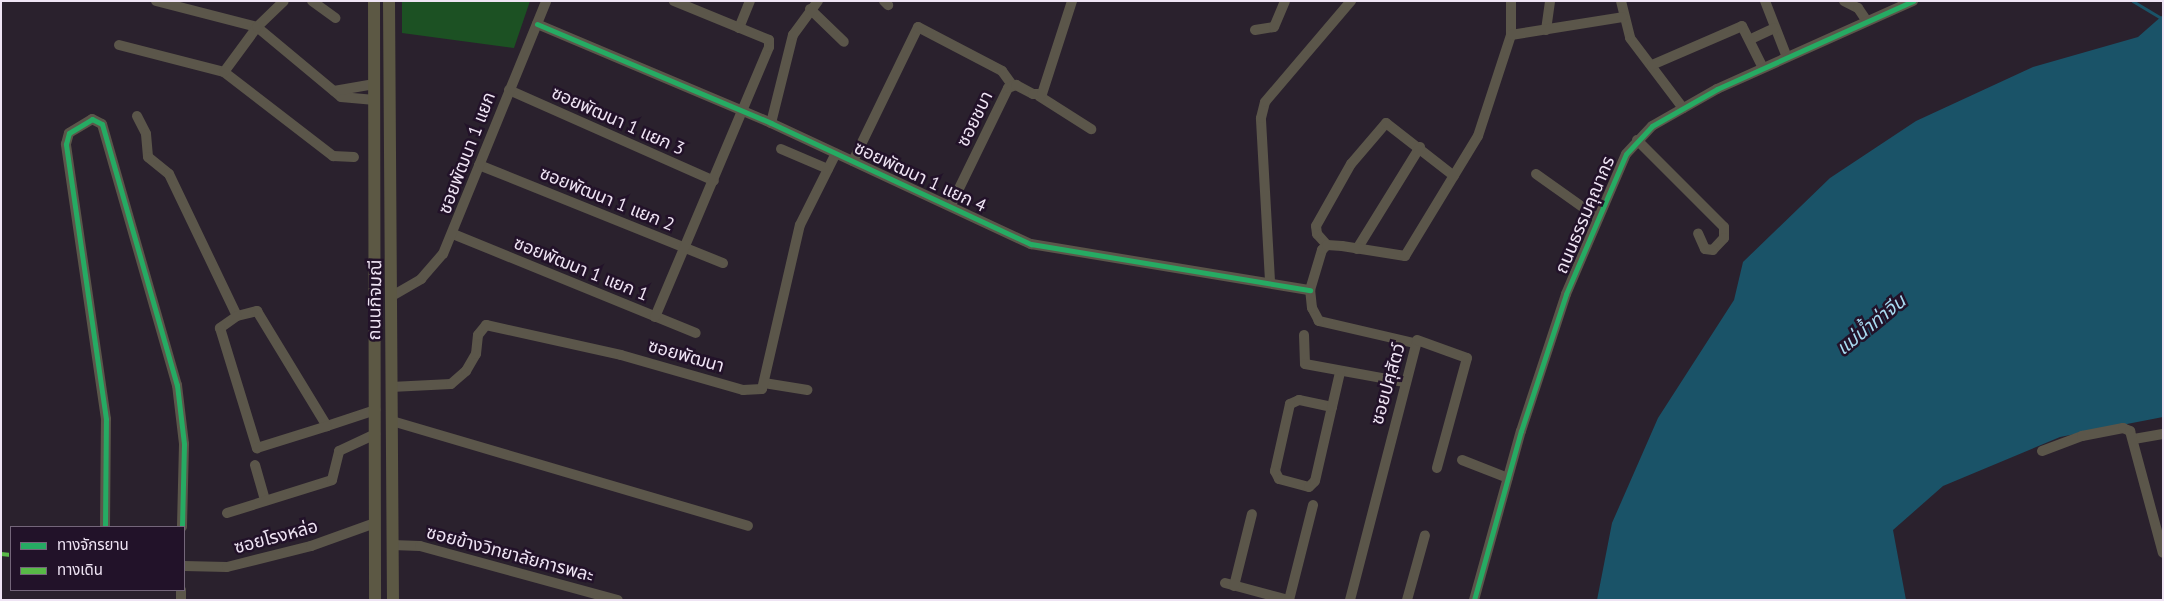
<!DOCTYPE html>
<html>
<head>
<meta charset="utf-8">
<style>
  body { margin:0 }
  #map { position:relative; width:2164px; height:601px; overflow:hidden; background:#2a212d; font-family:"PT Sans","Noto Sans Thai",sans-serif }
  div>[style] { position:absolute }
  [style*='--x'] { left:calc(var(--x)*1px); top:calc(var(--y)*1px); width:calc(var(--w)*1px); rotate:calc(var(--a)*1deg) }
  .green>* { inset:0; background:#1c5123 }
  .water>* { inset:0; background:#1a5368 }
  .stream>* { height:2.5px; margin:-1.25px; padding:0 1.25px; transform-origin:1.25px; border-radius:1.25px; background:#1a5368 }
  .minor>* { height:10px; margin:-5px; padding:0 5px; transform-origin:5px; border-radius:5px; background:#5b564a }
  .major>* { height:12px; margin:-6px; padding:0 6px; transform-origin:6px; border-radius:6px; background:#5c5844 }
  .quiet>* { height:4px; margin-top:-2px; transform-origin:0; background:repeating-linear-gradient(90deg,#58b947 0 8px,transparent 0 12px) }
  .cycleway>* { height:5px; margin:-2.5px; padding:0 2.5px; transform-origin:2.5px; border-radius:2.5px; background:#26ab63 }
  span { translate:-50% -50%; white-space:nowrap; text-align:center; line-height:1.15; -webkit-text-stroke:5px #221229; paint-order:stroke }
  .street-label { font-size:18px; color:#efe4f4 }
  .water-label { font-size:19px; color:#a9dbf1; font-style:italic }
  .frame { position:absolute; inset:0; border:2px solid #efe4f4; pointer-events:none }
  .legend { position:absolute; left:10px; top:526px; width:175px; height:65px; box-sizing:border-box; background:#221229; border:1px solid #74667a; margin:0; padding:6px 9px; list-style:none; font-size:15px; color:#efe4f4 }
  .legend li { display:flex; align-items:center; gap:10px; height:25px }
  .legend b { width:25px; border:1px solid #74667a }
</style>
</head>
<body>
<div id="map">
  <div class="green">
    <div style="clip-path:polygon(402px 1px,530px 1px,514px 48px,402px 33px)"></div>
  </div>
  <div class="water">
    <div style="clip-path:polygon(2163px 15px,2163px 417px,2060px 437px,1943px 486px,1893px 530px,1906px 600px,1597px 600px,1612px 523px,1658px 418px,1734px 300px,1743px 262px,1830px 178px,1916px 121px,2033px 67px,2138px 37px)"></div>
  </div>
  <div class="stream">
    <div style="--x:2133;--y:1;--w:35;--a:31"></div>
  </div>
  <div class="minor">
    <div style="--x:156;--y:1;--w:104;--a:14.4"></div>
    <div style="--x:257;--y:27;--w:109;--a:39.8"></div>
    <div style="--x:341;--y:97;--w:34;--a:5"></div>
    <div style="--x:312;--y:1;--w:29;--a:36"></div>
    <div style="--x:884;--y:1;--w:6;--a:45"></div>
    <div style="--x:1511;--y:1;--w:34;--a:90"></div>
    <div style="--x:1621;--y:1;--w:38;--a:76"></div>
    <div style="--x:1630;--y:38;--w:88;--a:52.9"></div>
    <div style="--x:1765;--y:1;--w:58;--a:68.7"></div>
    <div style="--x:1844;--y:1;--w:16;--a:27"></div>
    <div style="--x:1858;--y:8;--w:14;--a:56"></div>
    <div style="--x:810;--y:9;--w:47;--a:44.1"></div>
    <div style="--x:537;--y:24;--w:254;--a:22.9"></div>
    <div style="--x:771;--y:123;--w:287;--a:25"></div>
    <div style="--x:1031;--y:244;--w:283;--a:9.4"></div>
    <div style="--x:739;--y:28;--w:29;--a:-68"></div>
    <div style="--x:1255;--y:30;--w:19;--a:-9"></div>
    <div style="--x:1274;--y:27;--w:28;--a:-67"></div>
    <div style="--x:1546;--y:30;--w:29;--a:-82"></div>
    <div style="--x:1751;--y:39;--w:26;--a:-25"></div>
    <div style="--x:119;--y:45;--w:108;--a:14.4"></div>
    <div style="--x:224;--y:72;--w:138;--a:37.6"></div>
    <div style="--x:333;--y:156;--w:21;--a:3"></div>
    <div style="--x:1652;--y:65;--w:98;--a:-23.4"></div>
    <div style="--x:1742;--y:26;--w:45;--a:63.4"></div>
    <div style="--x:224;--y:72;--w:56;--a:-53.7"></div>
    <div style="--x:257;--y:27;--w:37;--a:-44"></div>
    <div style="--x:509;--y:90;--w:224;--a:23.9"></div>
    <div style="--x:334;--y:91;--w:41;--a:-9.9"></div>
    <div style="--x:1039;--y:96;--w:62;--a:32.4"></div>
    <div style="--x:137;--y:116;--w:20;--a:63"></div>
    <div style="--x:146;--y:134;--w:23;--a:85"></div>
    <div style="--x:148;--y:157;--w:27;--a:39"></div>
    <div style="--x:169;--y:174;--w:157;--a:64.4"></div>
    <div style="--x:237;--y:316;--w:21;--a:-14"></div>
    <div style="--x:257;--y:311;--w:135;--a:58.7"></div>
    <div style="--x:327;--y:426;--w:51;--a:-18.4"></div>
    <div style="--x:771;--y:123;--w:91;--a:-76"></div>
    <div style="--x:793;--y:35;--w:42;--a:-53.7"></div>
    <div style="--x:1637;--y:140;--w:123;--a:45"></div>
    <div style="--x:1724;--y:227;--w:11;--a:90"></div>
    <div style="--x:1724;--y:238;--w:16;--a:133"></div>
    <div style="--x:1713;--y:250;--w:8;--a:-173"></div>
    <div style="--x:1705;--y:249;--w:17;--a:-114"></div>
    <div style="--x:781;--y:149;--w:51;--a:23.1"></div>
    <div style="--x:853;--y:161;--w:149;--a:-64.1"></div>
    <div style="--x:918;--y:27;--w:95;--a:27.6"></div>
    <div style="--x:1002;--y:71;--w:17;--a:54"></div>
    <div style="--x:479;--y:165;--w:263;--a:21.9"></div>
    <div style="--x:1536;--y:174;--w:76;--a:35.4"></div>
    <div style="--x:951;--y:205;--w:130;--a:-64"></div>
    <div style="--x:1008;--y:88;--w:9;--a:-21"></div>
    <div style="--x:1016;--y:85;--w:19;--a:28"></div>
    <div style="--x:1033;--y:94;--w:9;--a:0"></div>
    <div style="--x:1042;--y:94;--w:98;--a:-72.1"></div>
    <div style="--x:453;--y:234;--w:262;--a:22.2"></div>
    <div style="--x:1327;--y:245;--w:15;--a:-132"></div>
    <div style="--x:1317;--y:234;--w:8;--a:-97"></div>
    <div style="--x:1316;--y:226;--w:71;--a:-60.6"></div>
    <div style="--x:1351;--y:164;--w:54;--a:-49.5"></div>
    <div style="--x:1386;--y:123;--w:86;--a:37.9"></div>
    <div style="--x:1357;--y:249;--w:120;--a:-58.3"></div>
    <div style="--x:1270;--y:281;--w:163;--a:-93.2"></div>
    <div style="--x:1261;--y:118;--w:16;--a:-76"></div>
    <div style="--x:1265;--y:102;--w:133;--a:-49.6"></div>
    <div style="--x:392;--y:296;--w:34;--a:-30"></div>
    <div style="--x:421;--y:279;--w:33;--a:-49"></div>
    <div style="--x:443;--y:254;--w:273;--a:-67.8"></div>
    <div style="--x:237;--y:316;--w:21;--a:145"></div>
    <div style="--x:220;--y:328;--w:126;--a:72.9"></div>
    <div style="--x:257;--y:448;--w:73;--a:-17.4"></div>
    <div style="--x:655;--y:317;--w:293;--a:-67.1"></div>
    <div style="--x:769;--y:47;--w:7;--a:-90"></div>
    <div style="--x:769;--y:40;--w:103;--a:-157.7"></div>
    <div style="--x:1304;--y:335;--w:29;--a:88"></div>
    <div style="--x:1305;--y:364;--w:101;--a:10.3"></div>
    <div style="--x:1414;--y:343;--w:98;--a:-167"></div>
    <div style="--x:1319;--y:321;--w:15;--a:-118"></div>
    <div style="--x:1312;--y:308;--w:18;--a:-96"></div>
    <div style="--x:1310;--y:290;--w:42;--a:-73.3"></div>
    <div style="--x:1322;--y:250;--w:7;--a:-45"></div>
    <div style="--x:1327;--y:245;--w:15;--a:4"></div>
    <div style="--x:1342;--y:246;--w:64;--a:9"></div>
    <div style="--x:1405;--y:256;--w:140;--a:-58.7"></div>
    <div style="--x:1478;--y:136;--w:106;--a:-71.9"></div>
    <div style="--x:1511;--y:35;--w:113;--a:-9.1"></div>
    <div style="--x:764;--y:383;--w:44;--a:9.2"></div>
    <div style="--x:391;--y:387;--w:60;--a:-2.9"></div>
    <div style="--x:451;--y:384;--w:20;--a:-41"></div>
    <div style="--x:466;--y:371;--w:20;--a:-60"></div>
    <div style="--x:476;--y:354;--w:19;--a:-84"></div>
    <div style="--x:478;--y:335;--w:13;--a:-51"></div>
    <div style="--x:486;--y:325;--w:138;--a:12.5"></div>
    <div style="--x:621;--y:355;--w:127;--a:16"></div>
    <div style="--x:743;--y:390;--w:19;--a:-3"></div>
    <div style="--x:762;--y:389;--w:168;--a:-77"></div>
    <div style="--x:800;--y:225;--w:80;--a:-63.4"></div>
    <div style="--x:1332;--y:407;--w:34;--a:-168"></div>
    <div style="--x:1299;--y:400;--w:10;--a:156"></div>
    <div style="--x:1290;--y:404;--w:69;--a:102.6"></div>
    <div style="--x:1275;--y:471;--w:9;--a:63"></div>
    <div style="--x:1279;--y:479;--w:31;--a:15"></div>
    <div style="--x:1309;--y:487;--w:8;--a:-45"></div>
    <div style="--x:1315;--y:481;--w:76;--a:-77.1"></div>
    <div style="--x:1332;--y:407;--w:37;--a:-77"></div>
    <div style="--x:392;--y:421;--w:371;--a:16.4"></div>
    <div style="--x:2134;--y:439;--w:29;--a:-10"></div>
    <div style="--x:2042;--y:451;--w:43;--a:-20.6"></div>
    <div style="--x:2082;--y:436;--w:42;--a:-11"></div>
    <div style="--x:2123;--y:428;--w:8;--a:23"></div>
    <div style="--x:2130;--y:431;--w:126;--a:74.9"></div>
    <div style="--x:1462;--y:460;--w:49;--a:21.4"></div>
    <div style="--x:255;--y:465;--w:37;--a:74"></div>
    <div style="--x:227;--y:513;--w:110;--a:-17.4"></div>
    <div style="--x:332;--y:480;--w:30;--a:-76"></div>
    <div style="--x:339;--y:451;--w:40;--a:-25"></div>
    <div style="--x:105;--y:527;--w:108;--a:-89.5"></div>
    <div style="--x:106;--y:419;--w:278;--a:-98.3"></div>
    <div style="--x:66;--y:144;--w:11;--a:-75"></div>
    <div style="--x:69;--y:133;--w:27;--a:-31"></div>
    <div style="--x:92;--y:119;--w:11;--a:27"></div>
    <div style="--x:102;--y:124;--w:272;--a:74"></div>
    <div style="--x:177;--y:385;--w:59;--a:83.2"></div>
    <div style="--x:184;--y:444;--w:83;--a:91.4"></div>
    <div style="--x:392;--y:545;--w:28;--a:2"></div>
    <div style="--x:420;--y:546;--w:205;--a:15.3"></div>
    <div style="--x:184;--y:566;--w:43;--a:1.3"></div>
    <div style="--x:227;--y:567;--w:87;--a:-14"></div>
    <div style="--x:311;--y:546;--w:68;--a:-19.8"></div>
    <div style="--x:1225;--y:583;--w:65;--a:15.1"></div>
    <div style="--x:1234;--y:586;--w:74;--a:-76"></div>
    <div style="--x:181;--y:600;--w:10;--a:-90"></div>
    <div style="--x:1289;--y:600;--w:98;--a:-75.8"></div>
    <div style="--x:1350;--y:600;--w:268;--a:-75.5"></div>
    <div style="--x:1417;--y:340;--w:53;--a:19.8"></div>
    <div style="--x:1467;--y:358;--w:114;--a:105.3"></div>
    <div style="--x:1407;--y:600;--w:67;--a:-74.5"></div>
    <div style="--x:1474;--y:600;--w:175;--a:-74.5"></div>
    <div style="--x:1521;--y:431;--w:144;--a:-71.8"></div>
    <div style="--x:1566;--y:294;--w:152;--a:-66.8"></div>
    <div style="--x:1626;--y:154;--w:38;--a:-47"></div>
    <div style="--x:1652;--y:126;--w:75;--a:-29.6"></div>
    <div style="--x:1717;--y:89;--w:215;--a:-24.2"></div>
  </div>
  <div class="major">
    <div style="--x:374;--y:1;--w:599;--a:89.9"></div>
    <div style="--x:389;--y:1;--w:599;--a:89.62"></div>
  </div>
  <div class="quiet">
    <div style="--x:1;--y:554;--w:10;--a:6"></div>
  </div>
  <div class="cycleway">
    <div style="--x:537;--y:24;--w:254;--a:22.9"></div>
    <div style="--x:771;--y:123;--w:287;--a:25"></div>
    <div style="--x:1031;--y:244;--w:283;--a:9.4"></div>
    <div style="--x:105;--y:527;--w:108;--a:-89.5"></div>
    <div style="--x:106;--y:419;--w:278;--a:-98.3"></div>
    <div style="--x:66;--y:144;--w:11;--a:-75"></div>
    <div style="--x:69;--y:133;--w:27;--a:-31"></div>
    <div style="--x:92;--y:119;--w:11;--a:27"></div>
    <div style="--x:102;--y:124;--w:272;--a:74"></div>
    <div style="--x:177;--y:385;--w:59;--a:83.2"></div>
    <div style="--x:184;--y:444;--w:83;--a:91.4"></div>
    <div style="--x:1474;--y:600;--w:175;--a:-74.5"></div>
    <div style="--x:1521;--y:431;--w:144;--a:-71.8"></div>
    <div style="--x:1566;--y:294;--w:152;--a:-66.8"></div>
    <div style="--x:1626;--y:154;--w:38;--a:-47"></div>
    <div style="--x:1652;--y:126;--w:75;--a:-29.6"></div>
    <div style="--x:1717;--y:89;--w:215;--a:-24.2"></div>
  </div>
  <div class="street-label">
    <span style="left:975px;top:119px;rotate:-64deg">ซอยชบา</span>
    <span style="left:618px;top:121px;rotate:24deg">ซอยพัฒนา 1 แยก 3</span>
    <span style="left:467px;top:153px;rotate:-69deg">ซอยพัฒนา 1 แยก</span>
    <span style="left:920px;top:177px;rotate:25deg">ซอยพัฒนา 1 แยก 4</span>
    <span style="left:607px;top:199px;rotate:22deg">ซอยพัฒนา 1 แยก 2</span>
    <span style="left:1585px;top:215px;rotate:-67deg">ถนนธรรมคุณากร</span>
    <span style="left:581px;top:269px;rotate:22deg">ซอยพัฒนา 1 แยก 1</span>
    <span style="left:375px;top:300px;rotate:-89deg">ถนนกิจมณี</span>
    <span style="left:686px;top:356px;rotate:16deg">ซอยพัฒนา</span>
    <span style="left:1388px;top:384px;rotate:-74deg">ซอยปศุสัตว์</span>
    <span style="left:276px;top:537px;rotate:-15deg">ซอยโรงหล่อ</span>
    <span style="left:510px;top:554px;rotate:15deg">ซอยข้างวิทยาลัยการพละ</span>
  </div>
  <div class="water-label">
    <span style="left:1871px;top:325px;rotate:-39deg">แม่น้ำท่าจีน</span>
  </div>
  <div class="frame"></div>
  <ul class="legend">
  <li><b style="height:6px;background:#26ab63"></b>ทางจักรยาน</li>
  <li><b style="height:6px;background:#58b947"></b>ทางเดิน</li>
  </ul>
</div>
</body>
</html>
